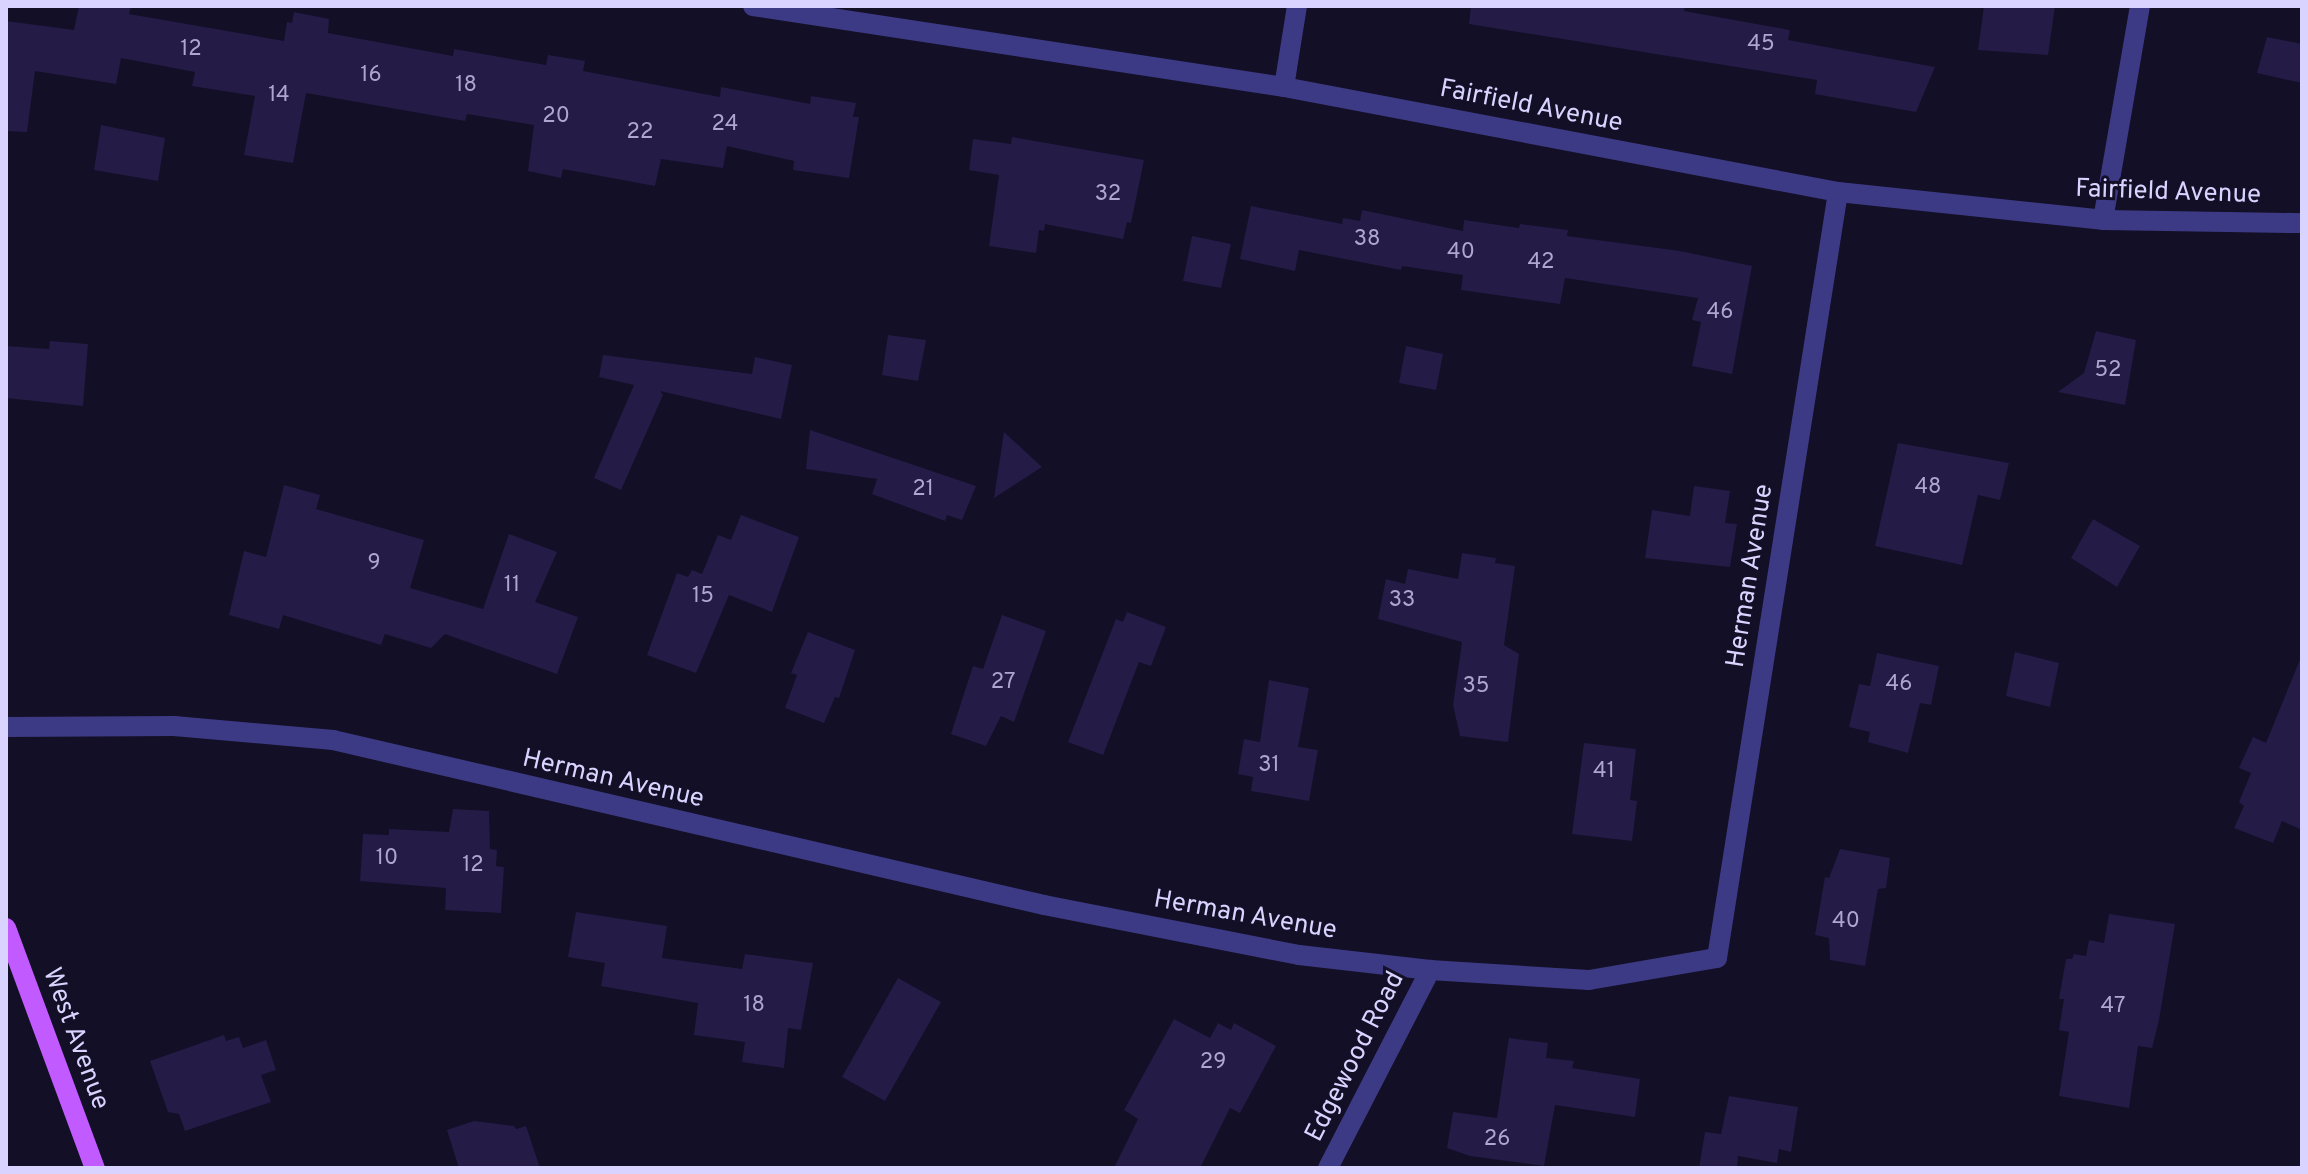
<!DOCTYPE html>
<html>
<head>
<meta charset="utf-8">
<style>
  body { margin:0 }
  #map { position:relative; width:2308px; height:1174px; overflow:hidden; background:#130f26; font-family:Overpass,sans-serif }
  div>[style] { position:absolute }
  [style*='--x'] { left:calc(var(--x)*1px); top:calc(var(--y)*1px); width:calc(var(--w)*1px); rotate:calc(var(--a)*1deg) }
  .building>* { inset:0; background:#241b47 }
  .minor>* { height:20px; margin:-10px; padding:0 10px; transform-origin:10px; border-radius:10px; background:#3d3a85 }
  .major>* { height:20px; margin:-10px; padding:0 10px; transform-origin:10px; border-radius:10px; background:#c25bff }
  span { translate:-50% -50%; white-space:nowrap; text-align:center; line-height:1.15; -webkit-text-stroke:6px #130f26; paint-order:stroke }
  .number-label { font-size:22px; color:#aca6d1 }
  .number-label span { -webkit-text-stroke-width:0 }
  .street-label { font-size:26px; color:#d9d4ff }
  .frame { position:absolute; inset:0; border:8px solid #d9d4ff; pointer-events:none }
</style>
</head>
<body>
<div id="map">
  <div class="building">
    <div style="clip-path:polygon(79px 6px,131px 6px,129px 14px,284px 41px,287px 22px,292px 23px,294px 12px,329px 19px,328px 33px,453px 56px,454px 49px,546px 65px,548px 55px,585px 61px,583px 71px,720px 97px,721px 87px,810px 104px,811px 96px,856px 103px,853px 117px,859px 117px,849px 178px,793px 170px,794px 161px,727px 146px,723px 168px,661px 159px,655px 186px,563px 169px,561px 178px,528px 171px,534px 125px,467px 114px,465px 121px,306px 93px,293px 163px,244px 155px,255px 96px,192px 86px,195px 72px,121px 58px,116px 84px,35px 71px,27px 132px,6px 131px,6px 21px,74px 30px)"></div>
    <div style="clip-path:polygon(1471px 6px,1685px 6px,1684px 11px,1790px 30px,1788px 40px,1935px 67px,1916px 112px,1815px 94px,1817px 80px,1469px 24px)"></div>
    <div style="clip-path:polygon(1984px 6px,2055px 6px,2048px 55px,1978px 50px)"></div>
    <div style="clip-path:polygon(2267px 37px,2302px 44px,2302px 83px,2257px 73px)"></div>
    <div style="clip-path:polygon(101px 125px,165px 138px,158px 181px,94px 170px)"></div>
    <div style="clip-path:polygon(1012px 137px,1144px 160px,1131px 223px,1127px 222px,1123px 239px,1045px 224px,1044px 231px,1039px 230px,1036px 253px,989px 246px,999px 175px,969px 170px,973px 139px,1011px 144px)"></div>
    <div style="clip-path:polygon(1251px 206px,1342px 224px,1343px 218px,1360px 221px,1362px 210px,1463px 231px,1464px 220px,1519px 228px,1520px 224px,1568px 230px,1567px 236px,1680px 251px,1752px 266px,1732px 374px,1692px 366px,1701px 322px,1692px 320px,1698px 298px,1565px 278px,1560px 304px,1461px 290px,1463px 275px,1402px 266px,1401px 270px,1299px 250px,1295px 271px,1240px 259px)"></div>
    <div style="clip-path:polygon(1192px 236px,1231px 244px,1221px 288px,1183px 281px)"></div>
    <div style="clip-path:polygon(2096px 331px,2136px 340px,2125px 405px,2058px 392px,2084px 373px)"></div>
    <div style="clip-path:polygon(888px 335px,926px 340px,918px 381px,882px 375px)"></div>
    <div style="clip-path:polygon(50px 341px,88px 344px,83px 406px,6px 398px,6px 346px,49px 349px)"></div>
    <div style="clip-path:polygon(1406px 346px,1443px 354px,1436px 390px,1399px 383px)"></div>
    <div style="clip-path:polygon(603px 355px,752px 374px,755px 357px,792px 365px,781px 419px,660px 391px,663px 395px,621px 490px,594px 478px,634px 385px,599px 377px)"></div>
    <div style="clip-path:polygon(810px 430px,976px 486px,962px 520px,947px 515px,945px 521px,872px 494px,877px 479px,806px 469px)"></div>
    <div style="clip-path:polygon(1004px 432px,1042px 467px,994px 498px)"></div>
    <div style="clip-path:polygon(1898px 443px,2009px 463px,2000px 500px,1978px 495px,1962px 565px,1875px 546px)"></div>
    <div style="clip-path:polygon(284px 485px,320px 495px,316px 509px,424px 540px,410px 588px,483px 609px,509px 534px,557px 552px,535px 602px,578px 617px,557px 674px,445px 634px,431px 648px,385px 634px,381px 645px,283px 615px,279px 629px,229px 615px,244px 551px,266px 557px)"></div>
    <div style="clip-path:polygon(1694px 486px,1730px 491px,1725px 523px,1737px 524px,1730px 567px,1645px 558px,1652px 510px,1690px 516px)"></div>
    <div style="clip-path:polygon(741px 515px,799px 537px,772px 612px,729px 595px,696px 673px,647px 655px,677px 573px,688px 577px,692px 570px,702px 574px,718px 535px,731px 540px)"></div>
    <div style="clip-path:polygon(2093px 519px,2140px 546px,2117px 587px,2071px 558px)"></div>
    <div style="clip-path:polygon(1462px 553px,1496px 558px,1495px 563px,1515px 566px,1504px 645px,1519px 654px,1508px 742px,1460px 736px,1453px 705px,1462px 642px,1378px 619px,1386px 579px,1405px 584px,1408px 569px,1458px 579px)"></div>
    <div style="clip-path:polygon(1127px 612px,1166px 627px,1151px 666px,1139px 662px,1103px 755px,1068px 742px,1116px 619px,1123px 622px)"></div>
    <div style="clip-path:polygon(1002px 615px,1046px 631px,1014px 722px,1001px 716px,986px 746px,951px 734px,973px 666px,983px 669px)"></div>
    <div style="clip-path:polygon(808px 632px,855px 650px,839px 698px,835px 697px,824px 723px,785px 708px,797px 675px,791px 673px)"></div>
    <div style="clip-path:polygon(2015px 652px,2059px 663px,2050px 707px,2006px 696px)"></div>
    <div style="clip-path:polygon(1877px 653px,1939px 666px,1931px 705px,1920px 703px,1908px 753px,1868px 742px,1870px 732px,1849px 727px,1859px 684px,1870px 686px)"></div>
    <div style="clip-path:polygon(2301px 657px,2302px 830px,2282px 821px,2273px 843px,2234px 828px,2244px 806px,2239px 802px,2251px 773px,2239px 768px,2253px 737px,2266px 743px)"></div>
    <div style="clip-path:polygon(1269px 680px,1309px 688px,1298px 747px,1318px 750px,1309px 801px,1251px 791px,1253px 777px,1238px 774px,1244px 739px,1260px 742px)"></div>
    <div style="clip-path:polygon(1584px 743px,1636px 749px,1630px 800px,1637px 801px,1632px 841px,1572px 834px)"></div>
    <div style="clip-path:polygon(453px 809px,489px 811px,490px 849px,497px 850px,496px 866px,504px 867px,501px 913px,445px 910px,446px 888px,360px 881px,363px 834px,389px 835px,389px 829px,449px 832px)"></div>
    <div style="clip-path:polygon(1840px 849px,1890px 858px,1886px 888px,1878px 889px,1865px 966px,1830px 960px,1829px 938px,1815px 935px,1825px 877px,1829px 878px)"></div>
    <div style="clip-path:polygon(576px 912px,667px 926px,662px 958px,742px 969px,745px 954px,813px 963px,801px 1030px,788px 1028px,784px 1068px,742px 1062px,745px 1042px,694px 1035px,698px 1003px,601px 986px,605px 963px,568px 957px)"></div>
    <div style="clip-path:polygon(2109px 914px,2175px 924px,2159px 1020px,2152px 1048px,2138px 1046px,2129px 1108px,2059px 1096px,2069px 1032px,2059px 1030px,2064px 999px,2059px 999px,2066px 959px,2072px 959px,2074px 954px,2086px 956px,2089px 940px,2104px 943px)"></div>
    <div style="clip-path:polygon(898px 978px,941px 1002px,885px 1101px,842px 1077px)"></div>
    <div style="clip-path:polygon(1174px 1019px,1210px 1038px,1218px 1023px,1231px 1030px,1234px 1023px,1276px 1046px,1240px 1113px,1230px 1108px,1200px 1168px,1114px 1168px,1138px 1119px,1124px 1110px)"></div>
    <div style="clip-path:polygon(224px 1035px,226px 1041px,239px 1037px,243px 1048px,266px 1040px,276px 1070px,261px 1075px,271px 1102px,185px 1131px,179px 1114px,168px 1112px,150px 1061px)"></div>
    <div style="clip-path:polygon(1509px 1038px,1548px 1043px,1546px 1058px,1574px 1061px,1572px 1068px,1640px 1079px,1635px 1117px,1555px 1105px,1544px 1166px,1470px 1156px,1447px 1148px,1453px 1112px,1497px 1118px)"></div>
    <div style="clip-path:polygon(1729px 1096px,1798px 1107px,1791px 1152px,1779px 1149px,1777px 1163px,1738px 1156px,1737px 1168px,1699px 1168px,1705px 1132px,1721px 1134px)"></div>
    <div style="clip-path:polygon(474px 1121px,514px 1126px,516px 1129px,526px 1126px,540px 1168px,459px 1168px,447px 1130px)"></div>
  </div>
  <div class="minor">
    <div style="--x:753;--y:6;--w:537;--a:8.67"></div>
    <div style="--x:1284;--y:87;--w:564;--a:10.73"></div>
    <div style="--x:1838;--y:192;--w:266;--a:6"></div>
    <div style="--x:2103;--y:220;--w:199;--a:0.9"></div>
    <div style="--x:1284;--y:87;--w:82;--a:-80.9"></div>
    <div style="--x:2103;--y:220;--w:217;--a:-80.2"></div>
    <div style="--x:6;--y:727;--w:168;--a:-0.3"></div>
    <div style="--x:174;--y:726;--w:160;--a:5"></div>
    <div style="--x:333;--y:740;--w:730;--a:13.07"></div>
    <div style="--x:1044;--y:905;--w:260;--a:11.1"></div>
    <div style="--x:1299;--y:955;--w:132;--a:6.5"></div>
    <div style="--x:1430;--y:970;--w:159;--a:3.6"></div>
    <div style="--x:1589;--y:980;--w:130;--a:-9.8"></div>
    <div style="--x:1717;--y:958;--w:775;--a:-81.02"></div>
    <div style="--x:1328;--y:1168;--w:223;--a:-62.7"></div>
  </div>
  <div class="major">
    <div style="--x:6;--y:928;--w:256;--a:69.7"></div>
  </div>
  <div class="number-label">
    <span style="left:1761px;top:45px">45</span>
    <span style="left:191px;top:50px">12</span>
    <span style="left:371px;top:76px">16</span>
    <span style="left:466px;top:86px">18</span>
    <span style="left:279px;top:96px">14</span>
    <span style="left:556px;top:117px">20</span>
    <span style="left:725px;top:125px">24</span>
    <span style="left:640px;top:133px">22</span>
    <span style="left:1108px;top:195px">32</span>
    <span style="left:1367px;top:240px">38</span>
    <span style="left:1461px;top:253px">40</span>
    <span style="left:1541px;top:263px">42</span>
    <span style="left:1720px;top:313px">46</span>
    <span style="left:2108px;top:371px">52</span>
    <span style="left:1928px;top:488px">48</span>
    <span style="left:923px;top:490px">21</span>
    <span style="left:374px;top:564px">9</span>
    <span style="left:512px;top:586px">11</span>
    <span style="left:703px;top:597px">15</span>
    <span style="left:1402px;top:601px">33</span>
    <span style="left:1003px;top:683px">27</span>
    <span style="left:1899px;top:685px">46</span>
    <span style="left:1476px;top:687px">35</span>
    <span style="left:1269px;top:766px">31</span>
    <span style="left:1604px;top:772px">41</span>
    <span style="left:387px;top:859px">10</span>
    <span style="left:473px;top:866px">12</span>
    <span style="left:1846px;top:922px">40</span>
    <span style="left:754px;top:1006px">18</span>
    <span style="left:2113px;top:1007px">47</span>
    <span style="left:1213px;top:1063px">29</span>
    <span style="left:1497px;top:1140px">26</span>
  </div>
  <div class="street-label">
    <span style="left:1531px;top:107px;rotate:11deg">Fairfield Avenue</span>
    <span style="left:2168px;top:193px;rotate:2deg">Fairfield Avenue</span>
    <span style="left:1751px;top:576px;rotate:-81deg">Herman Avenue</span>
    <span style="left:613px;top:780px;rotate:13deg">Herman Avenue</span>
    <span style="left:1245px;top:916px;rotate:10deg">Herman Avenue</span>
    <span style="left:75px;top:1039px;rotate:70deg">West Avenue</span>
    <span style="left:1356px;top:1057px;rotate:-63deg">Edgewood Road</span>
  </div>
  <div class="frame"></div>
</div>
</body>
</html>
